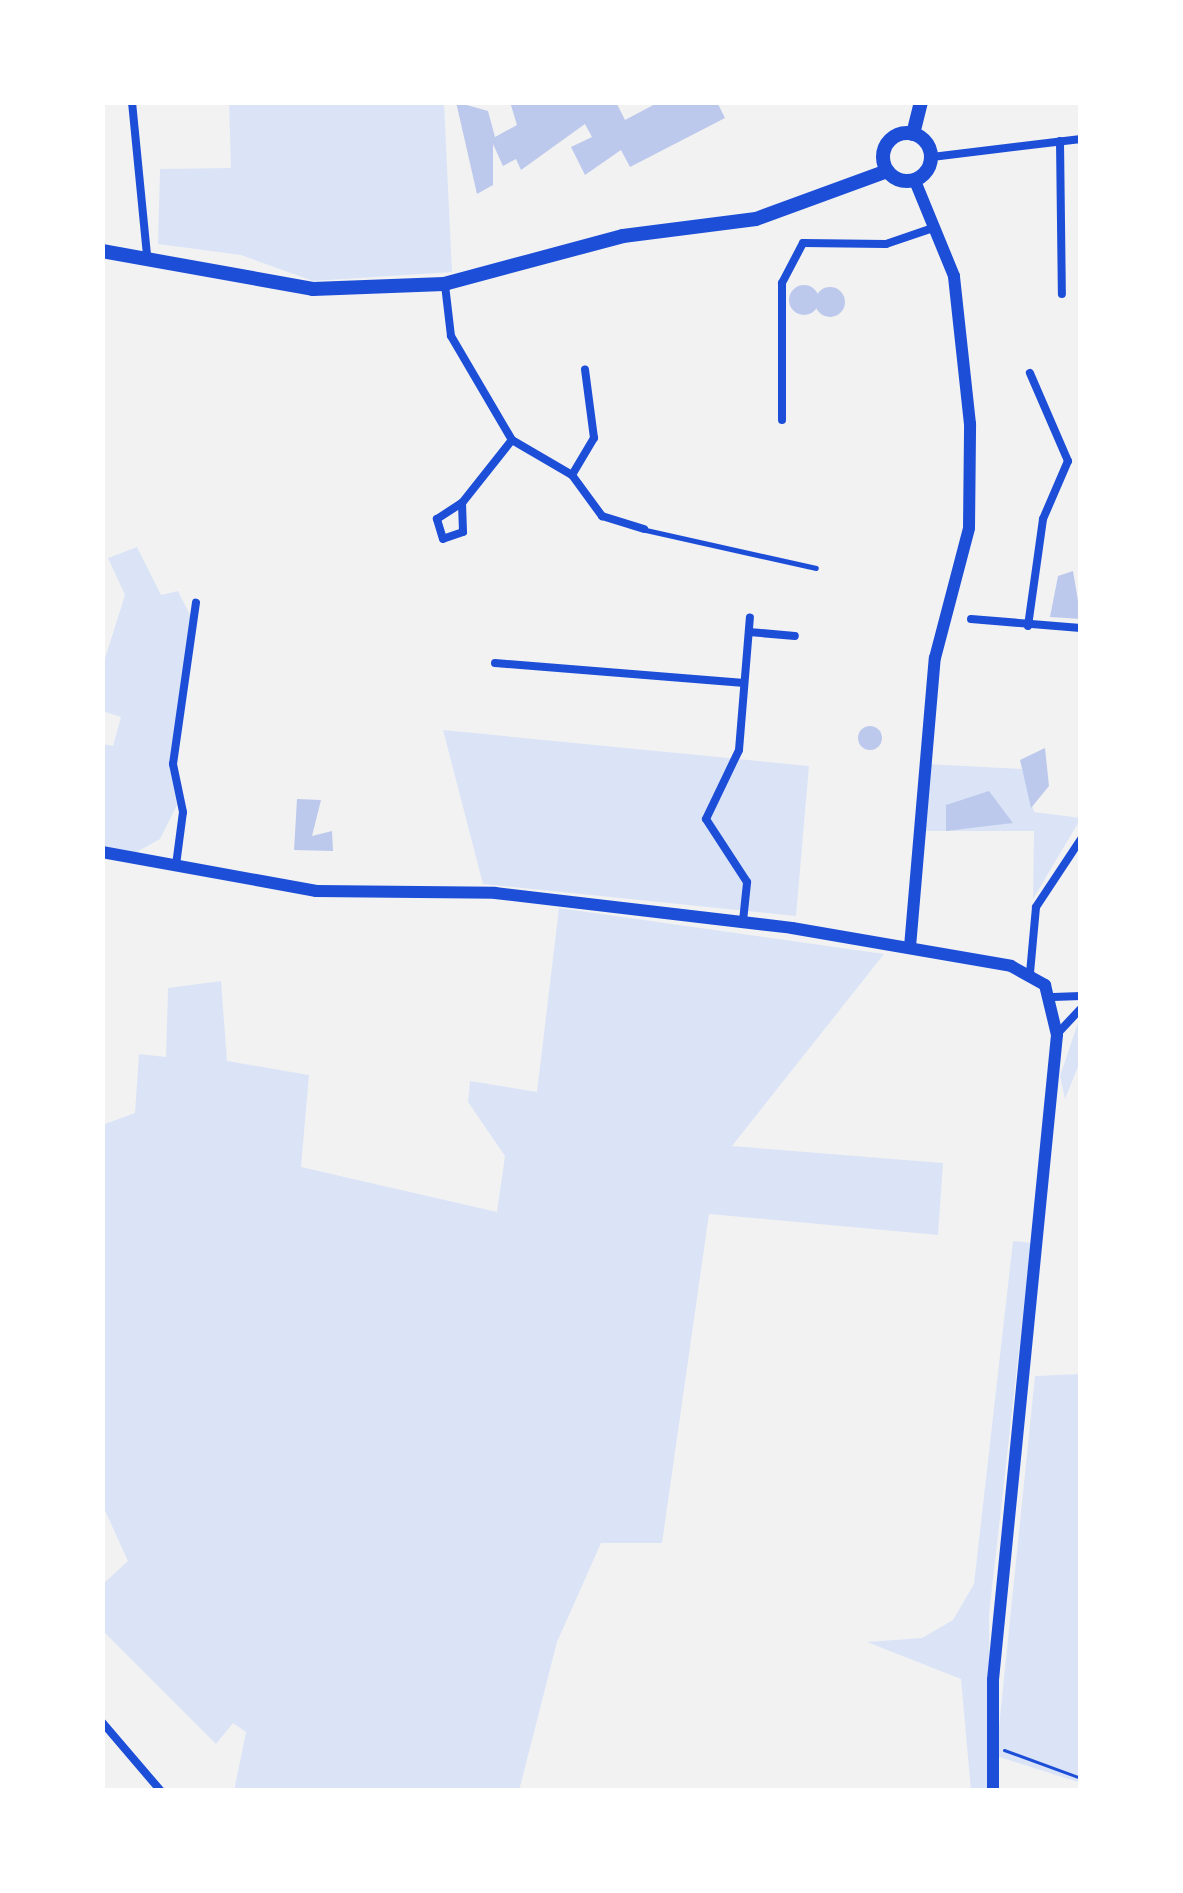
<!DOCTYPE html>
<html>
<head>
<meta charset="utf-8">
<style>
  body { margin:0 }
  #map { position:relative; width:1183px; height:1893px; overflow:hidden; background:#f2f2f2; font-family:"Zilla Slab",serif }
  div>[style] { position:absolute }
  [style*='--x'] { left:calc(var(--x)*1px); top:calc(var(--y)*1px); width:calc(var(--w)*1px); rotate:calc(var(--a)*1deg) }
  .green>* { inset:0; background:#dbe4f7 }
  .building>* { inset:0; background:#bdc9ec }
  .round { border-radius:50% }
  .path>* { height:3px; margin:-1.5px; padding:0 1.5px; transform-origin:1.5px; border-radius:1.5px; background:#1d4ed8 }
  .service>* { height:4.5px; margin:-2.25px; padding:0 2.25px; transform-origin:2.25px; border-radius:2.25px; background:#1d4ed8 }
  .minor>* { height:8px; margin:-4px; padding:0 4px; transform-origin:4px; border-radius:4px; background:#1d4ed8 }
  .secondary>* { height:12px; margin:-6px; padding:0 6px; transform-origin:6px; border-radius:6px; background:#1d4ed8 }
  .trunk>* { height:14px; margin:-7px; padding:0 7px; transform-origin:7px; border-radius:7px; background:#1d4ed8 }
  .trunk>.ring { margin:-7px; padding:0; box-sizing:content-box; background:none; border:14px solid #1d4ed8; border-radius:50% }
  span { translate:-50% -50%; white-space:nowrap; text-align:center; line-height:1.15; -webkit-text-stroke:12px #fff; paint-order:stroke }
  .frame { position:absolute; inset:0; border:105px solid #fff; pointer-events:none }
</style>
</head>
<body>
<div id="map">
  <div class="green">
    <div style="clip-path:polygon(229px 102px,444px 102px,452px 272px,313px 281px,241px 255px,158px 244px,160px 169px,231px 168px)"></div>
    <div style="clip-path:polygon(137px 547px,161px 595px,178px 591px,192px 619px,170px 767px,177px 805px,160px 839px,135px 853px,102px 848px,102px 744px,113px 746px,121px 717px,102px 711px,102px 668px,125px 595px,108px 558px)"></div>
    <div style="clip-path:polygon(443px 730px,809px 766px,796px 916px,483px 884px)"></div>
    <div style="clip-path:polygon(926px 764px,1022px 769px,1034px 812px,1081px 818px,1033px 899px,1034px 831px,921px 831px)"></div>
    <div style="clip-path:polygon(559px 908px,884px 954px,732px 1146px,943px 1163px,938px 1235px,709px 1214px,662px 1543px,601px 1543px,557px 1642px,519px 1791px,234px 1791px,246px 1732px,233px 1723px,216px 1744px,102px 1630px,102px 1585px,128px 1561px,102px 1504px,102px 1125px,135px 1113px,139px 1054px,166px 1057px,168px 988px,221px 981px,227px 1061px,309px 1075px,301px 1167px,497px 1212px,505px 1156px,468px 1102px,470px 1081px,537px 1092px)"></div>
    <div style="clip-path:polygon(1081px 1014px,1081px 1059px,1065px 1099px,1060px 1076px)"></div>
    <div style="clip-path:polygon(1013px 1241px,1031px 1243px,989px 1615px,990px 1791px,971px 1791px,961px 1679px,867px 1642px,922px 1638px,953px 1620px,974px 1584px)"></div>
    <div style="clip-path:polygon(1081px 1374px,1081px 1783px,996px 1756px,1035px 1376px)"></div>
  </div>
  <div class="building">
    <div style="clip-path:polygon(456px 102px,488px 111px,495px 137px,517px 125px,510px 102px,616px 102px,625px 120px,659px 102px,717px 102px,725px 118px,630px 167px,621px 150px,585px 175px,571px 147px,592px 137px,585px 124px,521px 170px,516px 159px,503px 166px,493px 144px,493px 185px,477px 194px)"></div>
    <div class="round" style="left:789px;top:285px;width:30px;height:30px"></div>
    <div class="round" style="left:815px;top:287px;width:30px;height:30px"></div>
    <div style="clip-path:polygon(1073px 571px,1081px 619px,1050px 617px,1058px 576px)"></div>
    <div class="round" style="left:858px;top:726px;width:24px;height:24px"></div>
    <div style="clip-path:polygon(1045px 748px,1049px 786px,1031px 808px,1020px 760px)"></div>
    <div style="clip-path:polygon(989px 791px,1013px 823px,946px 831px,946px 805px)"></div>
    <div style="clip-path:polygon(297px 799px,321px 800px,312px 836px,332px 831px,333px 851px,294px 850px)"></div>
  </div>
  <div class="path">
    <div style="--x:1004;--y:1750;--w:82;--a:20"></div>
  </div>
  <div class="service">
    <div style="--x:646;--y:530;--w:174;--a:12.6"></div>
  </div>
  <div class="minor">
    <div style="--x:132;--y:102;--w:154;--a:84.4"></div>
    <div style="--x:1060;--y:141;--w:153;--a:89.3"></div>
    <div style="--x:932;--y:157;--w:150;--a:-6.9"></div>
    <div style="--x:445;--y:285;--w:51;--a:83.3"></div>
    <div style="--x:451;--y:336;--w:121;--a:59.6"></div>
    <div style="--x:512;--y:440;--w:69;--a:30.3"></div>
    <div style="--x:572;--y:475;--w:51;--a:53.8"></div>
    <div style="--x:602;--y:516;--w:44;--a:17.2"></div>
    <div style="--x:782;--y:420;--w:137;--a:-90"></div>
    <div style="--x:782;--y:283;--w:45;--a:-62.3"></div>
    <div style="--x:803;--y:243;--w:83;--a:0.7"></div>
    <div style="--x:886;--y:244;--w:50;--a:-18.8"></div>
    <div style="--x:572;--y:475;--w:43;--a:-59.3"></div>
    <div style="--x:594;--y:438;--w:69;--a:-97.5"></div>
    <div style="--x:462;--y:503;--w:29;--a:88"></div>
    <div style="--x:463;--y:532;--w:21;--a:161"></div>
    <div style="--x:443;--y:539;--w:21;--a:-107"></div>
    <div style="--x:437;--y:519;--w:30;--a:-33"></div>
    <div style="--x:462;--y:503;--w:80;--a:-51.6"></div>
    <div style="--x:971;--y:619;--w:110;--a:4.7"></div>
    <div style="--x:1028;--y:626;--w:108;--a:-82"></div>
    <div style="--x:1043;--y:519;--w:63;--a:-66.7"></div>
    <div style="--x:1068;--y:461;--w:96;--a:-113.4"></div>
    <div style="--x:749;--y:632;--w:46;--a:5"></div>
    <div style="--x:495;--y:663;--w:247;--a:4.6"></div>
    <div style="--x:176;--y:865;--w:53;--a:-82.5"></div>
    <div style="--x:183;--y:812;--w:49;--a:-101.8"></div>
    <div style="--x:173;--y:764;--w:163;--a:-81.9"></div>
    <div style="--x:743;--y:921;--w:39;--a:-84"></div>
    <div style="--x:747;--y:882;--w:75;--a:-123.1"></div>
    <div style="--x:706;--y:819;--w:76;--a:-64.4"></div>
    <div style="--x:739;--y:750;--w:133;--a:-85.3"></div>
    <div style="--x:1030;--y:973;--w:66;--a:-84.8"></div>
    <div style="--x:1036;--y:907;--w:82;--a:-56.5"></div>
    <div style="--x:1053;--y:997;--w:28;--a:-2"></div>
    <div style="--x:1058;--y:1033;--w:34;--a:-47"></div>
    <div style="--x:102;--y:1722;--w:91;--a:49.5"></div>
  </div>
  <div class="secondary">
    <div style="--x:102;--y:852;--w:218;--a:10.3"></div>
    <div style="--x:316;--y:891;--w:179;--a:0.6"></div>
    <div style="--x:495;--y:893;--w:299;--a:6.7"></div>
    <div style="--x:792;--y:928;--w:222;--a:9.8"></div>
    <div style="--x:1011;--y:966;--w:39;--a:29"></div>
    <div style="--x:1045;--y:985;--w:51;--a:76.5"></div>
    <div style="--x:1057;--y:1035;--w:648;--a:95.67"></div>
    <div style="--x:993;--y:1680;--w:111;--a:90"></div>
    <div style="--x:910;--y:947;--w:290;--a:-85.1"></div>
    <div style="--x:935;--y:658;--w:134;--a:-75.3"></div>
    <div style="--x:969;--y:528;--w:104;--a:-89.4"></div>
    <div style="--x:970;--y:424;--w:149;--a:-96.2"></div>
    <div style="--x:954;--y:276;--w:103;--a:-112.3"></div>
  </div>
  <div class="trunk">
    <div class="ring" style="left:883px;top:133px;width:34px;height:34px"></div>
    <div style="--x:913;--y:134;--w:33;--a:-76"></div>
    <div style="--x:102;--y:251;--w:214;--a:10.2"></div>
    <div style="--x:313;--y:289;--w:131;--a:-2.2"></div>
    <div style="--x:444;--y:284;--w:185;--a:-15"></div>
    <div style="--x:623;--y:236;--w:134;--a:-7.3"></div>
    <div style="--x:756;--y:219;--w:140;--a:-20.1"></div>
  </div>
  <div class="frame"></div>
</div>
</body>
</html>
